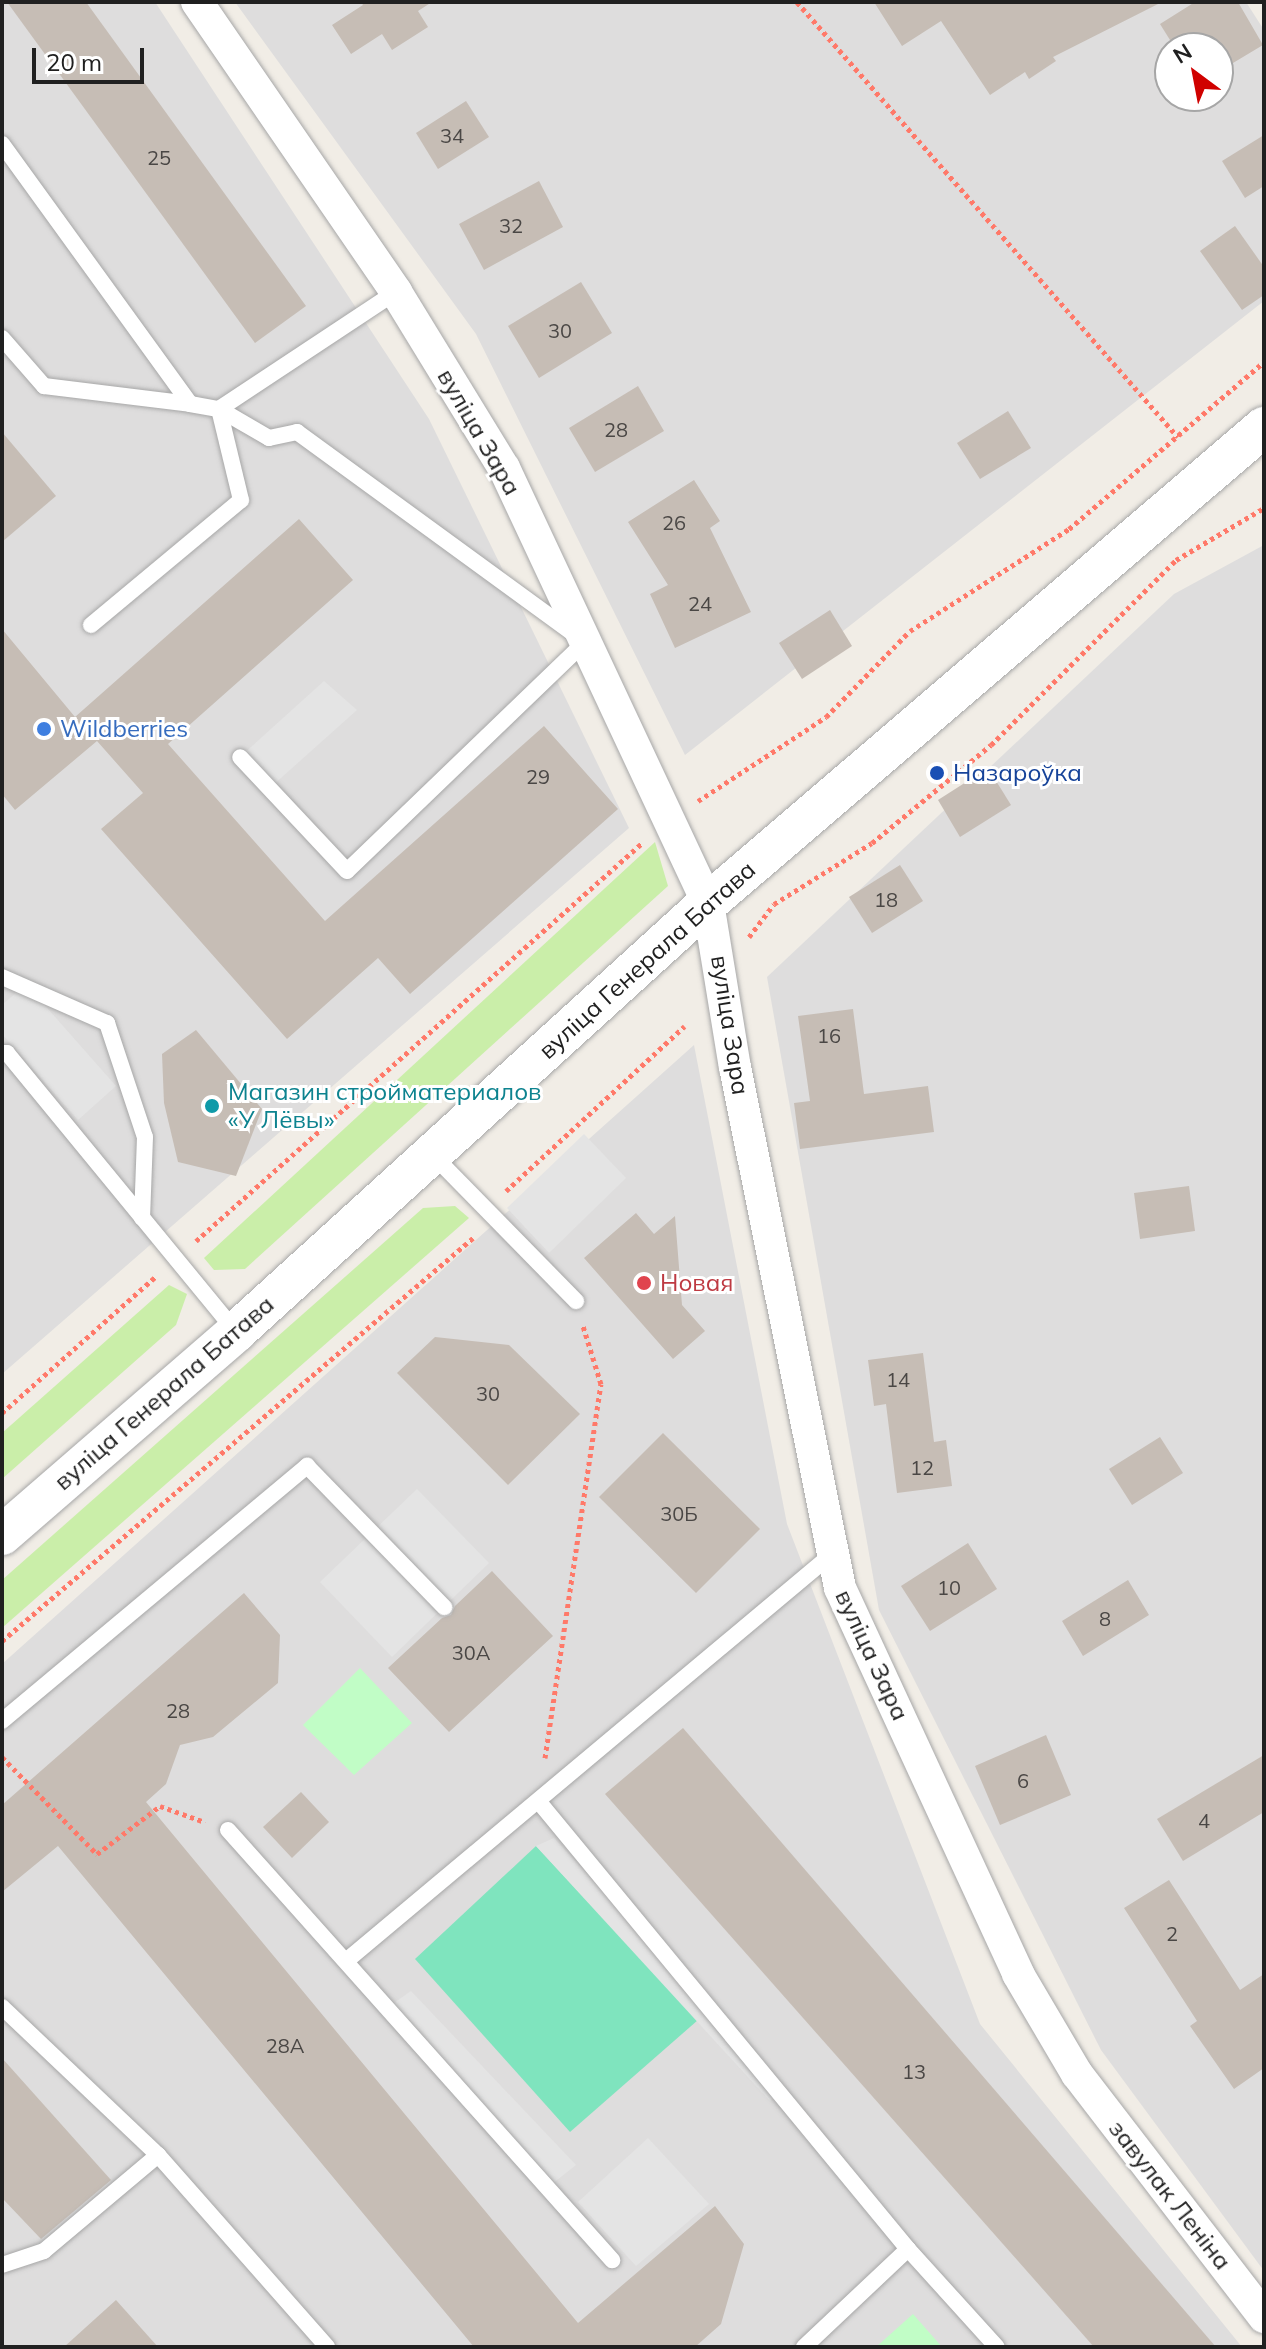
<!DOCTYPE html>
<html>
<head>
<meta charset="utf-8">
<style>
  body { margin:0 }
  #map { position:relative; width:1266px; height:2349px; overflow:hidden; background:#f1ede6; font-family:Mulish,sans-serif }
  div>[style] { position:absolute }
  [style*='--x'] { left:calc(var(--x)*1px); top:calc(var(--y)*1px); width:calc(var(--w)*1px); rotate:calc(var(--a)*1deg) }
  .residential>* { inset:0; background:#dedddd }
  .grass>* { inset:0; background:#caeea9 }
  .park>* { inset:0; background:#c1fdc6 }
  .pitch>* { inset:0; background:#7fe4be }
  .parking>* { inset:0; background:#e4e4e4 }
  .building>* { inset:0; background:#c6bdb5 }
  .path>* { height:5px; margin-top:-2.5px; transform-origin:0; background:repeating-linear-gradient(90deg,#ff7969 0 4px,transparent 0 8px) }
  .roads { filter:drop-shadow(0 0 2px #a7a7a7) drop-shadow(0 0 2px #a7a7a7) }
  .service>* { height:16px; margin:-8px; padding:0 8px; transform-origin:8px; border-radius:8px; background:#fff }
  .minor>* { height:32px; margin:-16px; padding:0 16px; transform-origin:16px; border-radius:16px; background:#fff }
  .tertiary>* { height:40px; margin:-20px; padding:0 20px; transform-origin:20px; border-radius:20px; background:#fff }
  .dots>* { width:22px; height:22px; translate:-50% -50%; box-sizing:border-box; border:4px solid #fff; border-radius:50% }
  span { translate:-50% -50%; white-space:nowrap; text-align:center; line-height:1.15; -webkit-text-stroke:6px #fff; paint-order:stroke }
  .number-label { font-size:20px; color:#4a4745 }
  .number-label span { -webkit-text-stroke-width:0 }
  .street-label { font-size:24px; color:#202020 }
  .shop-label { font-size:24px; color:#366cbe }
  .left { translate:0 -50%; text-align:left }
  .transit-label { font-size:24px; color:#164399 }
  .culture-label { font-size:24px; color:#0d838f }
  .health-label { font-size:24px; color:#be3a42 }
  .frame { position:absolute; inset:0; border:4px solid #202020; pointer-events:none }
  .north { position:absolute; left:1154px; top:32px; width:80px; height:80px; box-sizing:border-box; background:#fff; border:2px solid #a6a6a6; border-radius:50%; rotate:328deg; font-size:22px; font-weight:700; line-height:32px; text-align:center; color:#202020 }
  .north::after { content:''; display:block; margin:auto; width:28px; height:36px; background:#d00100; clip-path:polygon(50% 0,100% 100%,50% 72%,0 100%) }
  .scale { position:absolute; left:32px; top:48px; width:112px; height:36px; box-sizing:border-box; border:4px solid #202020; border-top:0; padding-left:10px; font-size:24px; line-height:28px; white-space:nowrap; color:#202020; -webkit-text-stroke:6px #fff; paint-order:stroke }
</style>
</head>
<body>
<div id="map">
  <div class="residential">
    <div style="clip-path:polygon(2px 2px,155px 2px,429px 419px,629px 828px,2px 1374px)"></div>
    <div style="clip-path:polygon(evenodd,235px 2px,1246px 2px,1264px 30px,1264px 301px,685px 755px,476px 334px,235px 2px,1170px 48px,1218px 48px,1218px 96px,1170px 96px,1170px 48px)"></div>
    <div style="clip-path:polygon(1264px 545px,1264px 2271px,1101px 2050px,879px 1610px,767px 977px,1174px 594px)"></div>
    <div style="clip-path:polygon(694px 1045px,787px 1524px,980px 2024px,1242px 2347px,2px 2347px,2px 1664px)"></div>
  </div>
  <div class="grass">
    <div style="clip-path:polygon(655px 842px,668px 886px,245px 1269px,214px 1270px,204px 1258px)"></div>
    <div style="clip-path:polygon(455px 1206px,469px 1218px,2px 1628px,2px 1580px,423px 1208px)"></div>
    <div style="clip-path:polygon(169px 1285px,187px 1294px,176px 1325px,2px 1479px,2px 1433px)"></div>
  </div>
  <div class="park">
    <div style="clip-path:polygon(360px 1668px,412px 1723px,354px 1775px,303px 1725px)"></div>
    <div style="clip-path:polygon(913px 2314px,942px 2347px,876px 2347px)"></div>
  </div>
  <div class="pitch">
    <div style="clip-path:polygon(536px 1846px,698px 2020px,570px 2132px,415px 1959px)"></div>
  </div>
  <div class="parking">
    <div style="clip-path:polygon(324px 681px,357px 710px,272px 786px,240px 757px)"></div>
    <div style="clip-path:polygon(26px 984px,116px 1086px,78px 1120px,2px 1034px,2px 1005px)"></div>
    <div style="clip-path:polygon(584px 1134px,626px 1178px,549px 1253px,507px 1208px)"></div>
    <div style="clip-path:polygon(417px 1489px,489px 1563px,392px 1657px,320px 1582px)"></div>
    <div style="clip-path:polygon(554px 1838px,782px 2087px,770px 2101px,536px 1846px)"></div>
    <div style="clip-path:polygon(411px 1991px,576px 2165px,552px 2184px,391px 2005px)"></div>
    <div style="clip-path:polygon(648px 2138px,709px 2204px,636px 2266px,578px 2202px)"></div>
  </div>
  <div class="building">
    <div style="clip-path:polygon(7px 2px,86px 2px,306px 306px,255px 343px)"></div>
    <div style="clip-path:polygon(361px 2px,432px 2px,418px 11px,428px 27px,392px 50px,382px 34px,351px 54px,332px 25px,363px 5px)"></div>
    <div style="clip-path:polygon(874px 2px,1162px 2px,1053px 57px,1056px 61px,1029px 79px,1025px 72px,990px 95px,941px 21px,902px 46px)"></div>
    <div style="clip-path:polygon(1195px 2px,1238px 2px,1263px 45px,1218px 72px,1218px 48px,1175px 48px,1160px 24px)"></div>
    <div style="clip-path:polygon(466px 101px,489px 137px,438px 169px,416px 133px)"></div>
    <div style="clip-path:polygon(1264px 135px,1264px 186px,1245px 198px,1222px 161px)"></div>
    <div style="clip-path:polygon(539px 181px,563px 227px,484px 270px,459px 224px)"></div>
    <div style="clip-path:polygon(1235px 226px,1264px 267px,1264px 295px,1242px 310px,1200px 251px)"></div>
    <div style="clip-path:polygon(581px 282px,612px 333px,539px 378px,508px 326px)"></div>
    <div style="clip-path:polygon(638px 386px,664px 431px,595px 472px,569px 428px)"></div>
    <div style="clip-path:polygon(1008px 411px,1031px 448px,980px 479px,957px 443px)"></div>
    <div style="clip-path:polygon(2px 432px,56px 496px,2px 542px)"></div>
    <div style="clip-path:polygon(694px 480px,720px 521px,710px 528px,751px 612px,675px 648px,650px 594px,668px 585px,628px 522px)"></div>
    <div style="clip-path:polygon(299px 519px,353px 580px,168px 744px,325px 921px,544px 726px,618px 809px,410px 994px,378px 958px,287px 1039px,101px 829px,143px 793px,97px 741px,15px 810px,2px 794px,2px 629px,75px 717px)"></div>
    <div style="clip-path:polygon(830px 610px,852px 646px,802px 679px,779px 643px)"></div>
    <div style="clip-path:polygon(988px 768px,1011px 805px,960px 837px,938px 800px)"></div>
    <div style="clip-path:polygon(900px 865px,923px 901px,872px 933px,849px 897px)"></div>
    <div style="clip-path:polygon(853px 1009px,864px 1094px,928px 1086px,934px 1132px,800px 1149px,794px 1103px,810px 1101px,798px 1016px)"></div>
    <div style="clip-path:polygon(196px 1030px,262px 1109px,236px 1176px,178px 1162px,164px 1103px,162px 1054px)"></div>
    <div style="clip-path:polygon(1189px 1186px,1195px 1231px,1140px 1239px,1134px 1193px)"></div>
    <div style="clip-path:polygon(636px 1213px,654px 1234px,675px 1216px,682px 1305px,705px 1331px,673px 1359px,584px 1258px)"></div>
    <div style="clip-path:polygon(435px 1337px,509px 1345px,580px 1414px,508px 1485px,397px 1373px)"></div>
    <div style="clip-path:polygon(923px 1353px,934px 1442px,946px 1440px,952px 1486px,897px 1493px,886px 1404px,874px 1406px,868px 1360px)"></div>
    <div style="clip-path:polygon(663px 1433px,760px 1529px,696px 1593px,599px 1497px)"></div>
    <div style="clip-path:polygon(1160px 1437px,1183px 1473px,1132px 1505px,1109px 1469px)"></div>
    <div style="clip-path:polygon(968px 1543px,997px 1589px,930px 1631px,901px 1586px)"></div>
    <div style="clip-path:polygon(492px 1571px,553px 1636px,449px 1732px,388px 1668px,442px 1618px,451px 1615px,455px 1606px)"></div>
    <div style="clip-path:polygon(1128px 1580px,1149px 1615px,1083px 1656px,1062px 1621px)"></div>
    <div style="clip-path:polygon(244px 1593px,280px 1635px,278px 1683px,213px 1737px,180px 1745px,166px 1784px,146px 1802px,578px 2323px,715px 2206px,744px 2244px,721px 2324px,695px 2347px,474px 2347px,58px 1846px,2px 1892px,2px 1805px)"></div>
    <div style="clip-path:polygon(683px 1728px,1216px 2347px,1094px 2347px,605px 1794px)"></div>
    <div style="clip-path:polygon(1046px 1735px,1071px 1795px,1000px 1825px,975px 1766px)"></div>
    <div style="clip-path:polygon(1264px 1755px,1264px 1812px,1183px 1861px,1157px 1819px)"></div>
    <div style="clip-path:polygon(301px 1792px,329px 1822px,292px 1858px,263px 1827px)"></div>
    <div style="clip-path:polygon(1169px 1880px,1240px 1990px,1264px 1974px,1264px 2068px,1234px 2089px,1190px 2026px,1197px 2021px,1124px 1908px)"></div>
    <div style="clip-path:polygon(2px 2058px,111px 2180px,41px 2239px,2px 2198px)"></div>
    <div style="clip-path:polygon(116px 2300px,158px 2347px,64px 2347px)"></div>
  </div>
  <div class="path">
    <div style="--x:797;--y:2;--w:578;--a:48.79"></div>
    <div style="--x:698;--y:801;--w:153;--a:-33.3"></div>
    <div style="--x:826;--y:717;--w:120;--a:-45.7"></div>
    <div style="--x:910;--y:631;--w:189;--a:-32.7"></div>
    <div style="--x:1069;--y:529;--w:257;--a:-40.6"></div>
    <div style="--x:749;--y:937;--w:41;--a:-52.9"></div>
    <div style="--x:774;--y:904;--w:115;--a:-31.9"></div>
    <div style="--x:872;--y:843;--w:154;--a:-39.5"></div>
    <div style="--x:991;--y:745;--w:262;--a:-45"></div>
    <div style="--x:1176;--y:560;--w:102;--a:-30.6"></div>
    <div style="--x:506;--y:1191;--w:243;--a:-42.7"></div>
    <div style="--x:196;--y:1241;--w:598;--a:-41.74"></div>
    <div style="--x:2;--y:1413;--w:205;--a:-41.6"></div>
    <div style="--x:2;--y:1641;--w:620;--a:-40.55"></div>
    <div style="--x:2;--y:1757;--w:136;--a:45.6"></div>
    <div style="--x:97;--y:1854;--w:79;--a:-37.3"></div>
    <div style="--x:160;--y:1806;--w:48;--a:19.6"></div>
    <div style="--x:545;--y:1758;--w:378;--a:-81.5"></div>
    <div style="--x:601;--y:1384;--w:61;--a:-107.2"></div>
  </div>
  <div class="roads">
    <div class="service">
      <div style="--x:2;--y:144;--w:321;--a:54.1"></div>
      <div style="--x:190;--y:404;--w:29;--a:10"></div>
      <div style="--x:219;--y:409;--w:212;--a:-33.5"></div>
      <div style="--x:2;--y:338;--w:64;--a:48.8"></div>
      <div style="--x:44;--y:386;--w:147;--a:7"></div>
      <div style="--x:219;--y:409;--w:58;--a:30.1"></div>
      <div style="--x:269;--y:438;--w:29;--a:-12"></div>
      <div style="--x:297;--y:432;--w:356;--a:36.1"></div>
      <div style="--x:585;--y:642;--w:330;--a:136.1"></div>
      <div style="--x:347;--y:871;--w:156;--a:-133.2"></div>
      <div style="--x:91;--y:625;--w:195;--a:-39.8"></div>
      <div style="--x:241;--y:500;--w:94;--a:-103.6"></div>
      <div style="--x:2;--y:977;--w:115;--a:23.7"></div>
      <div style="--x:107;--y:1023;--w:120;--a:71.6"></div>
      <div style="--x:145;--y:1137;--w:81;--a:92.1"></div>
      <div style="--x:2;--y:1053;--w:5;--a:0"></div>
      <div style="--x:7;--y:1053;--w:361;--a:50.6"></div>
      <div style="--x:432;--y:1154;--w:206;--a:45.6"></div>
      <div style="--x:2;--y:1721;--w:398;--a:-39.9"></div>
      <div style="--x:307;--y:1466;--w:197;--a:45.8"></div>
      <div style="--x:539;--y:1802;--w:580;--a:50.46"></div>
      <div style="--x:908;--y:2249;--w:143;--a:136.7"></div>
      <div style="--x:228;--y:1830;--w:577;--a:48.23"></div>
      <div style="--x:346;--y:1961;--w:633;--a:-39.93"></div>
      <div style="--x:2;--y:2007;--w:215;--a:43.5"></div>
      <div style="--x:908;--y:2249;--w:132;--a:47.8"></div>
      <div style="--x:2;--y:2265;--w:44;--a:-18.4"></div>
      <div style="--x:44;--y:2251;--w:149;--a:-40.1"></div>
      <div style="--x:158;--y:2155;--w:256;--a:48.6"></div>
    </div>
    <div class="minor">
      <div style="--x:197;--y:2;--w:352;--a:55.5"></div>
      <div style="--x:396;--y:292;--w:206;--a:58.5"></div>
      <div style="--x:504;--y:468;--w:480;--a:64.9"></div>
      <div style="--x:708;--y:903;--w:166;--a:80.7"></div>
      <div style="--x:735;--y:1067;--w:531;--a:78.61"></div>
      <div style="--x:840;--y:1588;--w:425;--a:65.2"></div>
      <div style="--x:1018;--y:1974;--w:116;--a:59.5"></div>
      <div style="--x:1077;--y:2074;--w:307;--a:52.4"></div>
    </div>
    <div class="tertiary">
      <div style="--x:2;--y:1535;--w:310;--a:-40.9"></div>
      <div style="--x:236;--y:1332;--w:638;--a:-42.27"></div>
      <div style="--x:708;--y:903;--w:732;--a:-40.57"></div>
    </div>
  </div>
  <div class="dots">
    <div style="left:44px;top:729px;background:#3f7fe0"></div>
    <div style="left:937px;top:773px;background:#1a4fb4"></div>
    <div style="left:212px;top:1106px;background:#0f9aa8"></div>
    <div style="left:644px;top:1283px;background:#e0444e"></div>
  </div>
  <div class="number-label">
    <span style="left:452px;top:135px">34</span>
    <span style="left:159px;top:157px">25</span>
    <span style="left:511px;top:225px">32</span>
    <span style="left:560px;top:330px">30</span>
    <span style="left:616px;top:429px">28</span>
    <span style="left:674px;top:522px">26</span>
    <span style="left:700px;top:603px">24</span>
    <span style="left:538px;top:776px">29</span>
    <span style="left:886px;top:899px">18</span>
    <span style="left:829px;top:1035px">16</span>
    <span style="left:898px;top:1379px">14</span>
    <span style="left:488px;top:1393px">30</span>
    <span style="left:922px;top:1467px">12</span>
    <span style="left:679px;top:1513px">30Б</span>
    <span style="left:949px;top:1587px">10</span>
    <span style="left:1105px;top:1618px">8</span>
    <span style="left:471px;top:1652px">30А</span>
    <span style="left:178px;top:1710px">28</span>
    <span style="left:1023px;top:1780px">6</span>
    <span style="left:1204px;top:1820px">4</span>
    <span style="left:1172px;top:1933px">2</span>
    <span style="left:285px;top:2045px">28А</span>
    <span style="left:914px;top:2071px">13</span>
  </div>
  <div class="street-label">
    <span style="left:479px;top:432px;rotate:60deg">вуліца Зара</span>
    <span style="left:647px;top:960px;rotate:-42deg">вуліца Генерала Батава</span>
    <span style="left:730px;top:1025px;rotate:81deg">вуліца Зара</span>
    <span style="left:164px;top:1393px;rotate:-41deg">вуліца Генерала Батава</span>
    <span style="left:872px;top:1655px;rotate:65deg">вуліца Зара</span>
    <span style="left:1170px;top:2195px;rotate:52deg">завулак Леніна</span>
  </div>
  <div class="shop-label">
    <span class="left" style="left:60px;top:729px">Wildberries</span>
  </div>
  <div class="transit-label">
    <span class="left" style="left:953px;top:773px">Назароўка</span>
  </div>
  <div class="culture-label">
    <span class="left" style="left:228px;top:1106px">Магазин стройматериалов<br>«У Лёвы»</span>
  </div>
  <div class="health-label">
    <span class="left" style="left:660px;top:1283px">Новая</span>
  </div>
  <div class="frame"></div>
  <div class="north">N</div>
  <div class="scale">20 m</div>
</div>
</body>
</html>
